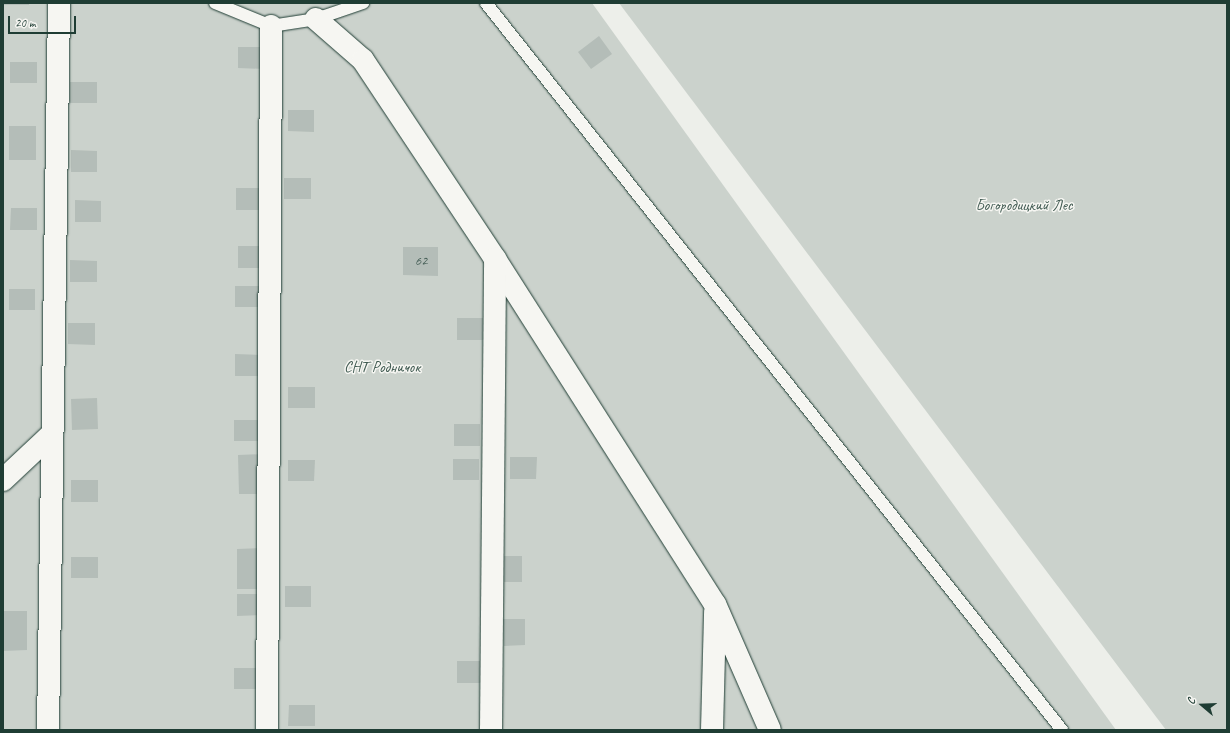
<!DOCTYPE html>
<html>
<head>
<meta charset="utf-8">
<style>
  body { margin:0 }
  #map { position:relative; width:1230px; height:733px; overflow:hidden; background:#edefea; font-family:Caveat,sans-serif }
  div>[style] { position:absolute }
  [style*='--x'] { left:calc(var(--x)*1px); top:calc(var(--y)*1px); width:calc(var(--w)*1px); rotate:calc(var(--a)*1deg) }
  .green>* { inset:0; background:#cbd2cc }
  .building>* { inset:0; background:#b4bdb8 }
  .roads { filter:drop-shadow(0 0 1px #1f3d34) drop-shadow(0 0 1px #1f3d34) }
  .lane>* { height:12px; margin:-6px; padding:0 6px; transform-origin:6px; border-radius:6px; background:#f6f6f2 }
  .street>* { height:22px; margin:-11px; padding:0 11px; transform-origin:11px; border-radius:11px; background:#f6f6f2 }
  span { translate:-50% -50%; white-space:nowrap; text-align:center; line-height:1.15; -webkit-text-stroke:3px #f6f6f2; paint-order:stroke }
  .number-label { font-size:14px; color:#445d55 }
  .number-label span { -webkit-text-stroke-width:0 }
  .park-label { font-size:16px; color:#415b52 }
  .frame { position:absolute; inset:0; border:4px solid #1f3d34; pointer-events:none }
  .north { position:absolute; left:1182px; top:685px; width:40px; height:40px; -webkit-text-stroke:3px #f6f6f2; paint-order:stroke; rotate:289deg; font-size:11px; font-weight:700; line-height:16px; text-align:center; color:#1f3d34 }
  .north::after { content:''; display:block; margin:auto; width:14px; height:18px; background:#1f3d34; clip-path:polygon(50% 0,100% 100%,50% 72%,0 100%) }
  .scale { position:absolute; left:8px; top:16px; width:68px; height:18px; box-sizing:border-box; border:2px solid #1f3d34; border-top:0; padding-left:5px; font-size:12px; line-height:14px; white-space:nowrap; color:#1f3d34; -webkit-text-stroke:3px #f6f6f2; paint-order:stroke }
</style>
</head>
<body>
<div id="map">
  <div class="green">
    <div style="clip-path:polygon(3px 3px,592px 3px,1116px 730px,3px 730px)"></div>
    <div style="clip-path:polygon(619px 3px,1227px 3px,1227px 730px,1166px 730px)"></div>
  </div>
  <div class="building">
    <div style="clip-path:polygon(3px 3px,29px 3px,29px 5px,3px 5px)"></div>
    <div style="clip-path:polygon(599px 36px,612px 54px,591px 69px,578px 52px)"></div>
    <div style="clip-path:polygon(238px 47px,265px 47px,264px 69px,238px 68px)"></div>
    <div style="clip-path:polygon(10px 62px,37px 62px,37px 83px,10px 83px)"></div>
    <div style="clip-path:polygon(70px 82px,97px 82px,97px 103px,70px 103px)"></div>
    <div style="clip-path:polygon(288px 110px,314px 110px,314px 132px,288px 131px)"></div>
    <div style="clip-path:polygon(9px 126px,36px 126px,36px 160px,9px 160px)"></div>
    <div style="clip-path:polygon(71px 150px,97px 151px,97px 172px,71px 172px)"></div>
    <div style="clip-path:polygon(284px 178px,311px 178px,311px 199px,284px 199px)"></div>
    <div style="clip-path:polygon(236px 188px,262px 188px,262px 210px,236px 210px)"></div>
    <div style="clip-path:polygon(75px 200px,101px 201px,101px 222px,75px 222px)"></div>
    <div style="clip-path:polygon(11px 208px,37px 208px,37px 230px,10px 230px)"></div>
    <div style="clip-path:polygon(238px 246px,264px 246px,264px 268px,238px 268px)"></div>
    <div style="clip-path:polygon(403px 247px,438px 247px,438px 276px,403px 275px)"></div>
    <div style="clip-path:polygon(70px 260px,97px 261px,97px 282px,70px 282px)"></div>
    <div style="clip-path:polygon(235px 286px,261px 286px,261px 307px,235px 307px)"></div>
    <div style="clip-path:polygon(9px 289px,35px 289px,35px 310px,9px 310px)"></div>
    <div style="clip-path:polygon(457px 318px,484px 318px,484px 340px,457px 340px)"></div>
    <div style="clip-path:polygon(68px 323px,95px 323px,95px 345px,68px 344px)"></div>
    <div style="clip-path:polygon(235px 354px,261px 355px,261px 376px,235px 376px)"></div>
    <div style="clip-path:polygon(288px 387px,315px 387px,315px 408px,288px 408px)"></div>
    <div style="clip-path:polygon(97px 398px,98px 429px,72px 430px,71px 399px)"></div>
    <div style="clip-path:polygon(234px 420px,261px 420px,261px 441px,234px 441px)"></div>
    <div style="clip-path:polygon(454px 424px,480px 424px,480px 446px,454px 446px)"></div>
    <div style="clip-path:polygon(265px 454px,265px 494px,239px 494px,238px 455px)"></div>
    <div style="clip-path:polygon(510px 457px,537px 457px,536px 479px,510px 479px)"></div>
    <div style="clip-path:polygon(453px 459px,479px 459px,479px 480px,453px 480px)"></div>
    <div style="clip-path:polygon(288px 460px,315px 460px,314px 481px,288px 481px)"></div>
    <div style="clip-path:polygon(71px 480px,98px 480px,98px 502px,71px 502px)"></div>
    <div style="clip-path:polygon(263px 548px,263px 589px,237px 589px,237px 549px)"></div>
    <div style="clip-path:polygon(501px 556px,522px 556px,522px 582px,501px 582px)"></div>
    <div style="clip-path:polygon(71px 557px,98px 557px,98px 578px,71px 578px)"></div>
    <div style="clip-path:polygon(285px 586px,311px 586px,311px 607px,285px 607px)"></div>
    <div style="clip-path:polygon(237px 594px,263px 594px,263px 615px,237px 616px)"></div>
    <div style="clip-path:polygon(3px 611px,27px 611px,27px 650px,3px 651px)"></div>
    <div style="clip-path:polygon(503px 619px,525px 619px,525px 645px,504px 646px)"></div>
    <div style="clip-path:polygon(457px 661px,483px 661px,483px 683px,457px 683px)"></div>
    <div style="clip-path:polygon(234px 668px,261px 668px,261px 689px,234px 689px)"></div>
    <div style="clip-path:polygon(289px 705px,315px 705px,315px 726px,288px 726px)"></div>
  </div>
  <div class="roads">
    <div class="lane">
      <div style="--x:215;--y:3;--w:61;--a:22.3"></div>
      <div style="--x:271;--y:26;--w:46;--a:-8.8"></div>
      <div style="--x:316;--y:19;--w:50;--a:-18.8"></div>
      <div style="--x:486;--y:3;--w:928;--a:51.61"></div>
    </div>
    <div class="street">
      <div style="--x:316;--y:19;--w:62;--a:41.1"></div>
      <div style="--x:363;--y:60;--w:239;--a:56.4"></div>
      <div style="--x:495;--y:259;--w:409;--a:57.5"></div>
      <div style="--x:715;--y:604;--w:137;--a:66.4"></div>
      <div style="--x:3;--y:480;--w:67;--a:-43.2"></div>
      <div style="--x:48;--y:730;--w:727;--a:-89.13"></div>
      <div style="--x:267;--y:730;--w:704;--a:-89.67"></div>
      <div style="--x:491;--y:730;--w:471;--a:-89.5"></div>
      <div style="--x:712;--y:730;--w:118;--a:-88.5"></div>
    </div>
  </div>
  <div class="number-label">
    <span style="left:421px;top:261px">62</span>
  </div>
  <div class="park-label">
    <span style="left:1024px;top:205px">Богородицкий Лес</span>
    <span style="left:382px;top:367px">СНТ Родничок</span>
  </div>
  <div class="frame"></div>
  <div class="north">С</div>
  <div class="scale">20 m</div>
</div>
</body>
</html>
